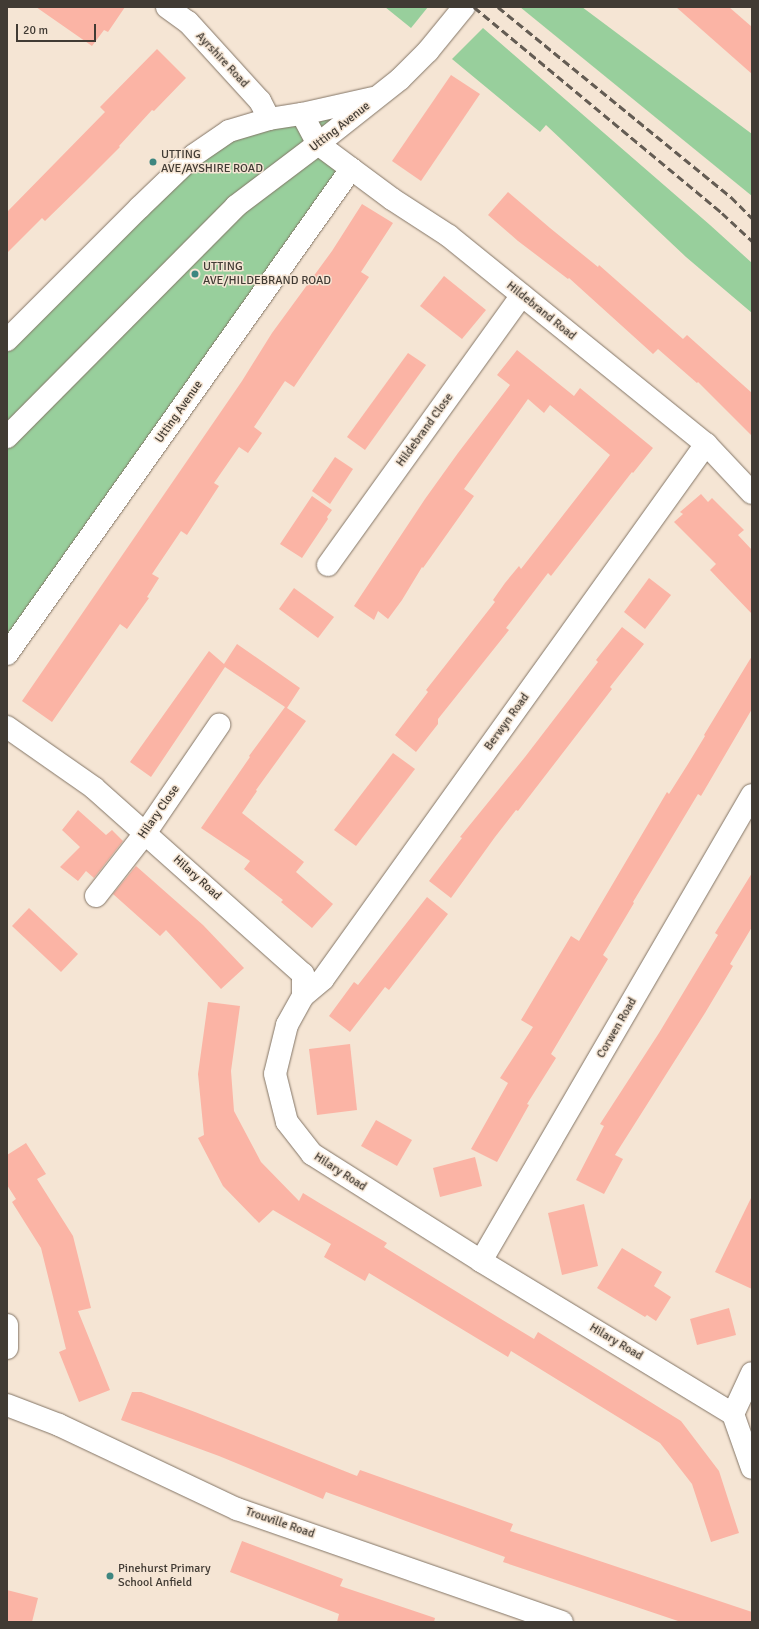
<!DOCTYPE html>
<html>
<head>
<meta charset="utf-8">
<style>
  body { margin:0 }
  #map { position:relative; width:759px; height:1629px; overflow:hidden; background:#f5e5d4; font-family:Signika,sans-serif }
  div>[style] { position:absolute }
  [style*='--x'] { left:calc(var(--x)*1px); top:calc(var(--y)*1px); width:calc(var(--w)*1px); rotate:calc(var(--a)*1deg) }
  .green>* { inset:0; background:#98cf9c }
  .building>* { inset:0; background:#fbb4a5 }
  .roads { filter:drop-shadow(0 0 1px #837566) drop-shadow(0 0 1px #837566) }
  .minor>* { height:22px; margin:-11px; padding:0 11px; transform-origin:11px; border-radius:11px; background:#fff }
  .rail>* { height:3px; margin-top:-1.5px; transform-origin:0; background:repeating-linear-gradient(90deg,#645c53 0 8px,transparent 0 12px) }
  .dots>* { width:11px; height:11px; translate:-50% -50%; box-sizing:border-box; border:2px solid #f5e5d4; border-radius:50% }
  span { translate:-50% -50%; white-space:nowrap; text-align:center; line-height:1.15; -webkit-text-stroke:3px #f5e5d4; paint-order:stroke }
  .street-label { font-size:12px; color:#413b34 }
  .poi-label { font-size:12px; color:#413b34 }
  .left { translate:0 -50%; text-align:left }
  .frame { position:absolute; inset:0; border:8px solid #413b34; pointer-events:none }
  .scale { position:absolute; left:16px; top:24px; width:80px; height:18px; box-sizing:border-box; border:2px solid #413b34; border-top:0; padding-left:5px; font-size:12px; line-height:14px; white-space:nowrap; color:#413b34; -webkit-text-stroke:3px #f5e5d4; paint-order:stroke }
</style>
</head>
<body>
<div id="map">
  <div class="green">
    <div style="clip-path:polygon(385px 7px,428px 7px,411px 28px)"></div>
    <div style="clip-path:polygon(520px 7px,582px 7px,752px 134px,752px 196px)"></div>
    <div style="clip-path:polygon(483px 28px,710px 225px,752px 263px,752px 313px,686px 257px,546px 125px,540px 132px,452px 59px)"></div>
    <div style="clip-path:polygon(378px 97px,319px 144px,351px 169px,7px 654px,7px 340px,229px 131px)"></div>
  </div>
  <div class="building">
    <div style="clip-path:polygon(36px 7px,125px 7px,108px 32px,104px 30px,92px 46px)"></div>
    <div style="clip-path:polygon(676px 7px,729px 7px,752px 27px,752px 74px)"></div>
    <div style="clip-path:polygon(157px 49px,186px 78px,154px 111px,152px 110px,119px 146px,120px 147px,85px 182px,45px 221px,42px 218px,7px 253px,7px 212px,105px 112px,100px 107px)"></div>
    <div style="clip-path:polygon(451px 75px,480px 94px,421px 181px,392px 161px)"></div>
    <div style="clip-path:polygon(508px 192px,550px 228px,598px 267px,599px 265px,683px 339px,687px 335px,752px 393px,752px 436px,698px 382px,697px 383px,658px 349px,653px 354px,569px 278px,568px 279px,518px 241px,488px 215px)"></div>
    <div style="clip-path:polygon(362px 204px,393px 223px,361px 272px,369px 277px,294px 387px,285px 381px,254px 427px,262px 433px,248px 453px,239px 447px,214px 483px,219px 486px,187px 535px,181px 531px,152px 574px,159px 578px,147px 597px,149px 598px,127px 629px,120px 624px,52px 722px,22px 701px,242px 381px,272px 333px,332px 251px)"></div>
    <div style="clip-path:polygon(444px 276px,486px 310px,462px 339px,420px 306px)"></div>
    <div style="clip-path:polygon(517px 350px,574px 396px,580px 388px,653px 448px,633px 473px,632px 472px,551px 576px,548px 573px,506px 628px,509px 630px,438px 719px,438px 724px,416px 752px,395px 735px,428px 692px,426px 690px,495px 602px,493px 600px,505px 583px,519px 566px,521px 569px,610px 455px,550px 405px,544px 413px,528px 399px,464px 489px,474px 496px,423px 568px,422px 567px,402px 600px,388px 619px,378px 611px,374px 620px,354px 606px,425px 499px,458px 453px,510px 385px,497px 375px)"></div>
    <div style="clip-path:polygon(408px 353px,426px 365px,365px 450px,347px 437px)"></div>
    <div style="clip-path:polygon(335px 457px,353px 469px,330px 504px,312px 491px)"></div>
    <div style="clip-path:polygon(701px 494px,708px 502px,712px 498px,744px 530px,738px 535px,752px 550px,752px 614px,710px 570px,716px 564px,674px 522px,683px 514px,680px 512px)"></div>
    <div style="clip-path:polygon(312px 496px,332px 510px,327px 517px,328px 519px,302px 558px,280px 544px)"></div>
    <div style="clip-path:polygon(649px 578px,671px 595px,645px 629px,624px 612px)"></div>
    <div style="clip-path:polygon(294px 588px,334px 617px,318px 638px,279px 609px)"></div>
    <div style="clip-path:polygon(622px 627px,644px 644px,610px 687px,612px 689px,518px 811px,516px 810px,495px 837px,451px 898px,429px 881px,462px 838px,460px 837px,525px 757px,598px 662px,596px 660px)"></div>
    <div style="clip-path:polygon(237px 644px,300px 688px,287px 708px,306px 721px,256px 790px,257px 791px,242px 813px,304px 862px,296px 872px,333px 904px,312px 928px,281px 902px,283px 900px,244px 869px,250px 861px,201px 828px,250px 757px,249px 756px,285px 707px,225px 667px,151px 777px,130px 762px,209px 651px,224px 664px)"></div>
    <div style="clip-path:polygon(752px 656px,752px 709px,701px 796px,698px 794px,633px 902px,634px 903px,603px 955px,608px 959px,551px 1054px,556px 1058px,527px 1104px,529px 1105px,497px 1162px,471px 1149px,508px 1083px,500px 1078px,533px 1027px,521px 1020px,571px 936px,579px 941px,667px 792px,669px 794px,688px 764px,705px 736px,704px 735px)"></div>
    <div style="clip-path:polygon(393px 753px,415px 769px,356px 846px,334px 830px)"></div>
    <div style="clip-path:polygon(78px 810px,106px 835px,112px 830px,123px 841px,94px 878px,86px 871px,78px 881px,60px 867px,80px 847px,62px 830px)"></div>
    <div style="clip-path:polygon(136px 866px,203px 925px,244px 968px,221px 989px,166px 930px,160px 936px,113px 894px)"></div>
    <div style="clip-path:polygon(752px 873px,752px 927px,730px 964px,733px 966px,705px 1013px,615px 1155px,623px 1159px,604px 1194px,576px 1180px,604px 1126px,600px 1124px,659px 1033px,718px 935px,715px 933px)"></div>
    <div style="clip-path:polygon(427px 897px,448px 914px,389px 990px,385px 987px,350px 1032px,329px 1016px,354px 982px,358px 985px)"></div>
    <div style="clip-path:polygon(29px 908px,78px 954px,61px 972px,12px 926px)"></div>
    <div style="clip-path:polygon(208px 1002px,240px 1006px,231px 1071px,234px 1111px,261px 1162px,299px 1201px,303px 1193px,321px 1204px,387px 1243px,384px 1247px,488px 1311px,534px 1339px,538px 1332px,681px 1421px,719px 1471px,739px 1533px,711px 1542px,692px 1484px,660px 1443px,511px 1351px,508px 1357px,369px 1273px,365px 1281px,324px 1257px,331px 1244px,273px 1210px,259px 1223px,223px 1186px,198px 1138px,204px 1135px,198px 1074px)"></div>
    <div style="clip-path:polygon(350px 1044px,357px 1110px,317px 1115px,309px 1049px)"></div>
    <div style="clip-path:polygon(376px 1120px,412px 1140px,397px 1166px,361px 1146px)"></div>
    <div style="clip-path:polygon(26px 1143px,46px 1174px,37px 1179px,73px 1236px,91px 1308px,78px 1311px,110px 1390px,79px 1402px,59px 1352px,66px 1349px,41px 1248px,12px 1202px,16px 1199px,7px 1185px,7px 1155px)"></div>
    <div style="clip-path:polygon(475px 1157px,482px 1186px,440px 1197px,433px 1168px)"></div>
    <div style="clip-path:polygon(752px 1196px,752px 1289px,715px 1272px)"></div>
    <div style="clip-path:polygon(584px 1204px,598px 1266px,562px 1275px,548px 1213px)"></div>
    <div style="clip-path:polygon(622px 1248px,662px 1272px,654px 1286px,671px 1297px,656px 1321px,647px 1315px,645px 1317px,597px 1288px)"></div>
    <div style="clip-path:polygon(729px 1308px,736px 1335px,697px 1345px,690px 1319px)"></div>
    <div style="clip-path:polygon(132px 1392px,141px 1392px,195px 1412px,357px 1476px,360px 1470px,513px 1524px,510px 1531px,752px 1612px,752px 1622px,681px 1622px,503px 1562px,505px 1557px,326px 1492px,323px 1499px,219px 1456px,121px 1420px)"></div>
    <div style="clip-path:polygon(242px 1541px,343px 1579px,340px 1586px,435px 1618px,434px 1622px,337px 1622px,339px 1614px,230px 1572px)"></div>
    <div style="clip-path:polygon(7px 1590px,38px 1598px,32px 1622px,7px 1622px)"></div>
  </div>
  <div class="roads">
    <div class="minor">
      <div style="--x:167;--y:7;--w:26;--a:36"></div>
      <div style="--x:188;--y:22;--w:107;--a:47.7"></div>
      <div style="--x:260;--y:101;--w:20;--a:63"></div>
      <div style="--x:302;--y:114;--w:34;--a:62"></div>
      <div style="--x:318;--y:144;--w:92;--a:36.6"></div>
      <div style="--x:392;--y:199;--w:68;--a:33"></div>
      <div style="--x:449;--y:236;--w:331;--a:39"></div>
      <div style="--x:706;--y:444;--w:67;--a:46.8"></div>
      <div style="--x:7;--y:340;--w:187;--a:-45"></div>
      <div style="--x:139;--y:208;--w:76;--a:-43.9"></div>
      <div style="--x:194;--y:155;--w:42;--a:-34.4"></div>
      <div style="--x:229;--y:131;--w:42;--a:-16.7"></div>
      <div style="--x:269;--y:119;--w:33;--a:-9"></div>
      <div style="--x:302;--y:114;--w:73;--a:-12.7"></div>
      <div style="--x:7;--y:437;--w:325;--a:-45.2"></div>
      <div style="--x:236;--y:206;--w:103;--a:-37.1"></div>
      <div style="--x:318;--y:144;--w:105;--a:-38.4"></div>
      <div style="--x:400;--y:79;--w:40;--a:-45"></div>
      <div style="--x:428;--y:51;--w:57;--a:-50.7"></div>
      <div style="--x:328;--y:565;--w:332;--a:-54.3"></div>
      <div style="--x:7;--y:654;--w:595;--a:-54.65"></div>
      <div style="--x:7;--y:727;--w:106;--a:35"></div>
      <div style="--x:94;--y:788;--w:280;--a:41.7"></div>
      <div style="--x:303;--y:974;--w:22;--a:90"></div>
      <div style="--x:303;--y:996;--w:33;--a:119"></div>
      <div style="--x:287;--y:1025;--w:50;--a:103.8"></div>
      <div style="--x:275;--y:1074;--w:49;--a:76"></div>
      <div style="--x:287;--y:1122;--w:41;--a:52"></div>
      <div style="--x:312;--y:1154;--w:200;--a:32.3"></div>
      <div style="--x:481;--y:1261;--w:295;--a:31.3"></div>
      <div style="--x:733;--y:1414;--w:57;--a:70.6"></div>
      <div style="--x:96;--y:896;--w:81;--a:-52"></div>
      <div style="--x:146;--y:832;--w:130;--a:-55.7"></div>
      <div style="--x:303;--y:996;--w:26;--a:-40"></div>
      <div style="--x:323;--y:979;--w:658;--a:-54.4"></div>
      <div style="--x:481;--y:1261;--w:539;--a:-59.82"></div>
      <div style="--x:7;--y:1325;--w:23;--a:90"></div>
      <div style="--x:7;--y:1405;--w:56;--a:21"></div>
      <div style="--x:59;--y:1425;--w:197;--a:25.3"></div>
      <div style="--x:237;--y:1509;--w:344;--a:19.2"></div>
      <div style="--x:733;--y:1414;--w:45;--a:-65.1"></div>
    </div>
  </div>
  <div class="rail">
    <div style="--x:474;--y:7;--w:322;--a:39.7"></div>
    <div style="--x:722;--y:213;--w:41;--a:43"></div>
    <div style="--x:498;--y:7;--w:301;--a:39.2"></div>
    <div style="--x:731;--y:197;--w:30;--a:45"></div>
  </div>
  <div class="dots">
    <div style="left:153px;top:162px;background:#3e8680"></div>
    <div style="left:195px;top:274px;background:#3e8680"></div>
    <div style="left:110px;top:1576px;background:#3e8680"></div>
  </div>
  <div class="street-label">
    <span style="left:222px;top:60px;rotate:47deg">Ayrshire Road</span>
    <span style="left:340px;top:127px;rotate:-38deg">Utting Avenue</span>
    <span style="left:541px;top:311px;rotate:39deg">Hildebrand Road</span>
    <span style="left:179px;top:412px;rotate:-55deg">Utting Avenue</span>
    <span style="left:425px;top:430px;rotate:-54deg">Hildebrand Close</span>
    <span style="left:507px;top:722px;rotate:-54deg">Berwyn Road</span>
    <span style="left:159px;top:812px;rotate:-55deg">Hilary Close</span>
    <span style="left:197px;top:878px;rotate:42deg">Hilary Road</span>
    <span style="left:617px;top:1028px;rotate:-60deg">Corwen Road</span>
    <span style="left:340px;top:1172px;rotate:33deg">Hilary Road</span>
    <span style="left:616px;top:1342px;rotate:31deg">Hilary Road</span>
    <span style="left:280px;top:1523px;rotate:19deg">Trouville Road</span>
  </div>
  <div class="poi-label">
    <span class="left" style="left:161px;top:162px">UTTING<br>AVE/AYSHIRE ROAD</span>
    <span class="left" style="left:203px;top:274px">UTTING<br>AVE/HILDEBRAND ROAD</span>
    <span class="left" style="left:118px;top:1576px">Pinehurst Primary<br>School Anfield</span>
  </div>
  <div class="frame"></div>
  <div class="scale">20 m</div>
</div>
</body>
</html>
